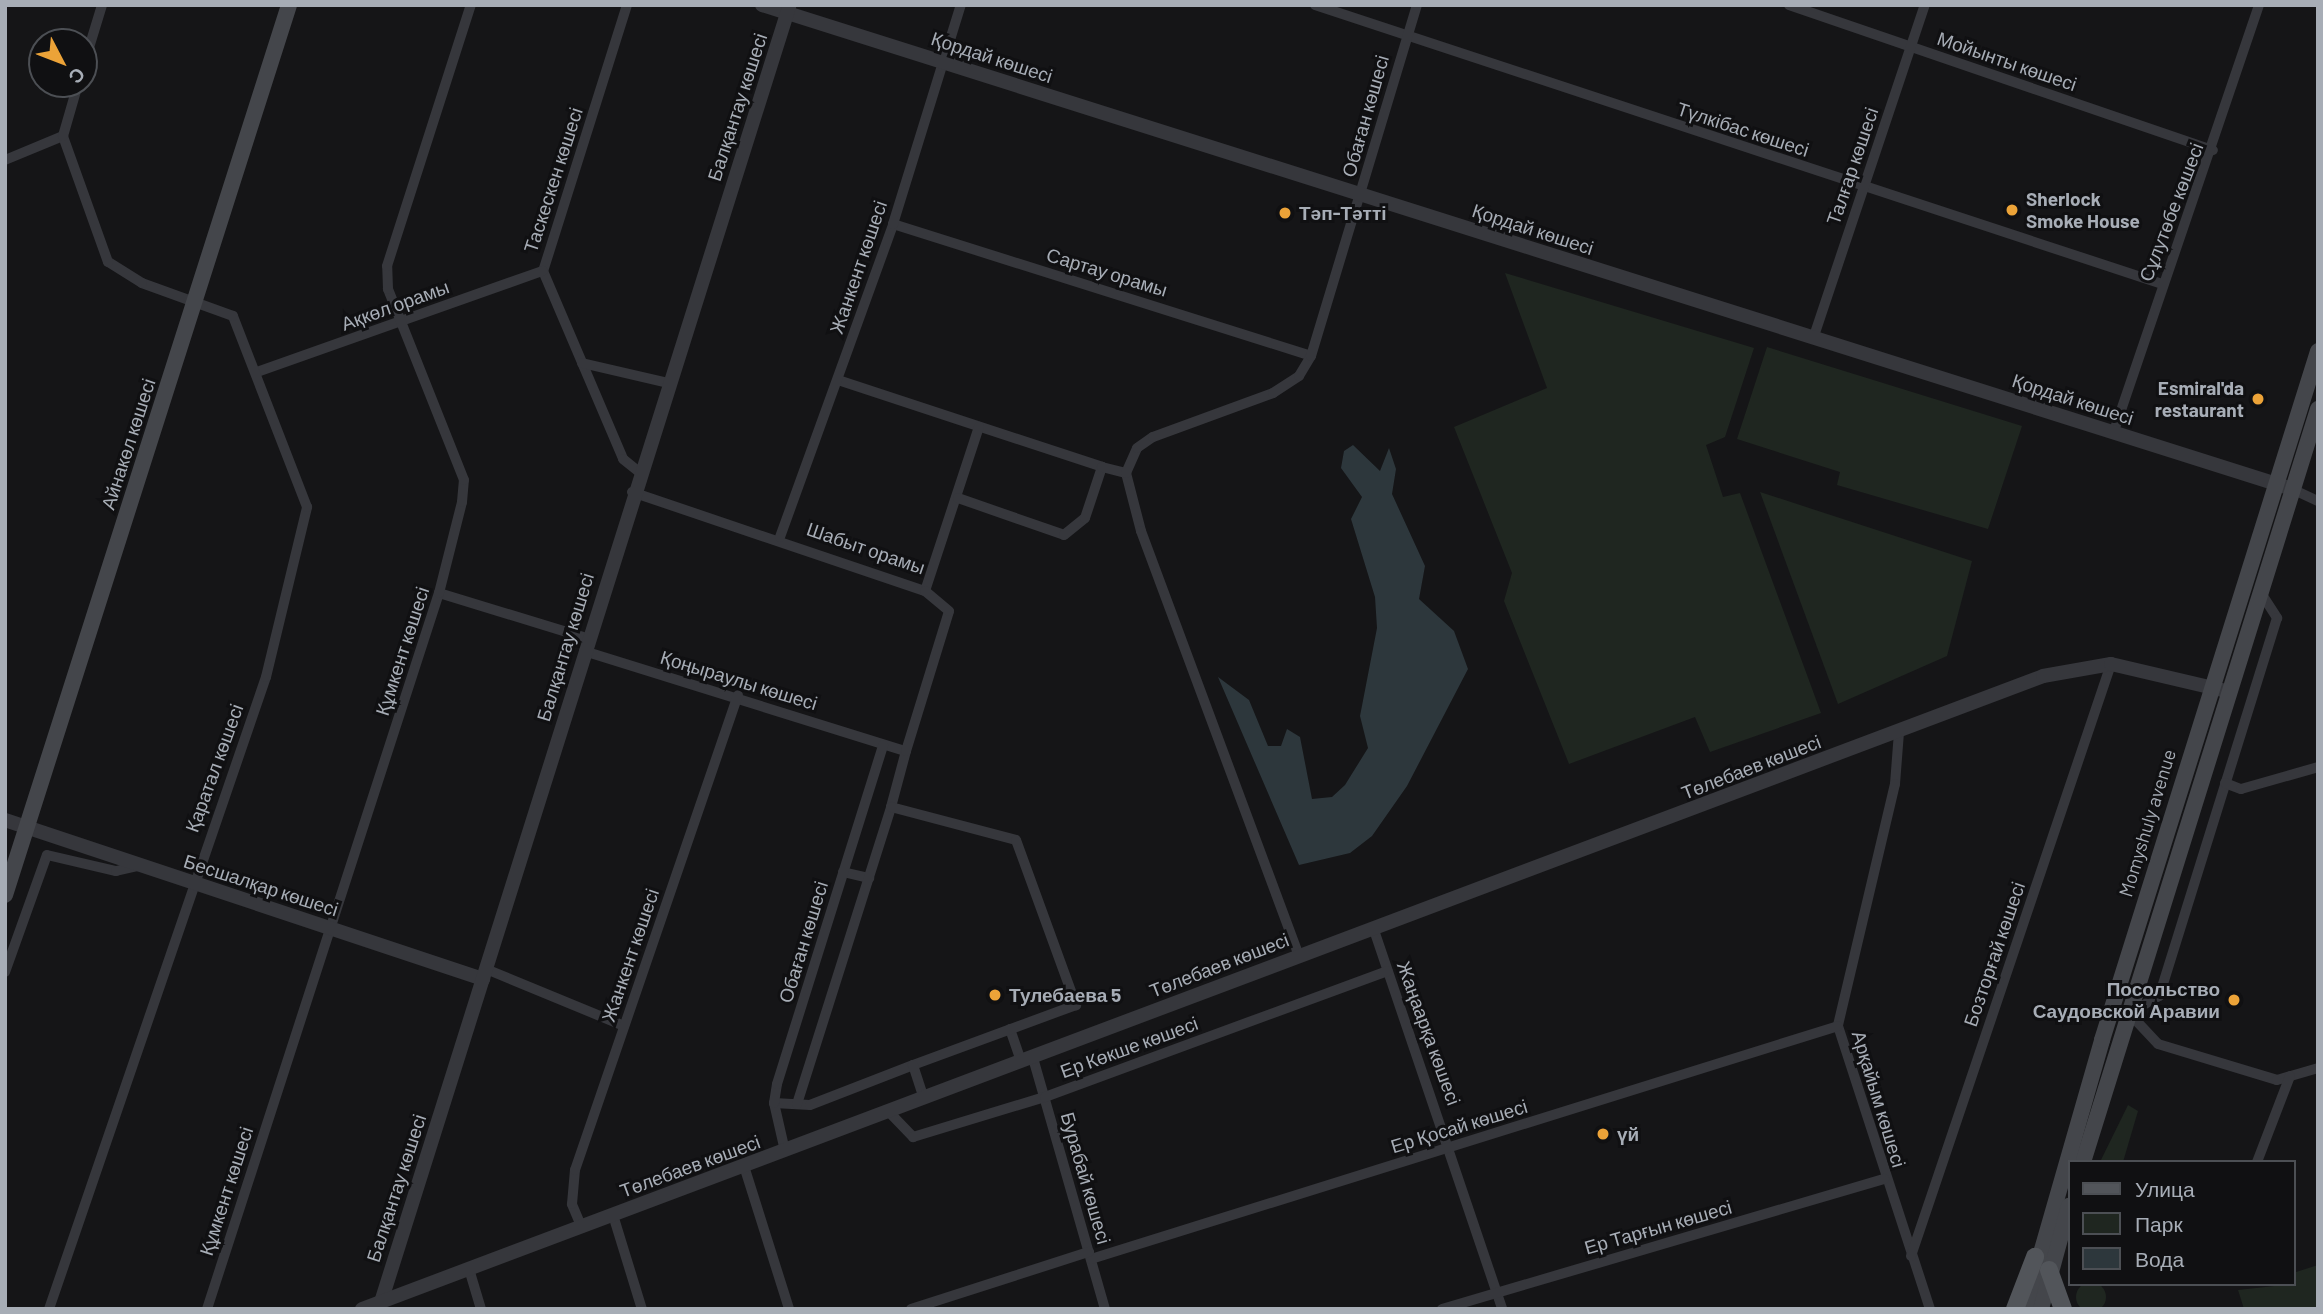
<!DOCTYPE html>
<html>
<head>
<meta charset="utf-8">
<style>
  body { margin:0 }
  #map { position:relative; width:2323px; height:1314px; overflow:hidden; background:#151517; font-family:Barlow,sans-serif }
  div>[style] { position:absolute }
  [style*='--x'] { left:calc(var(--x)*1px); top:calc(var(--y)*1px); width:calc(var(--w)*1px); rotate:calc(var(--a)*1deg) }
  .green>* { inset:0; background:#1f2620 }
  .round { border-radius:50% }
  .water>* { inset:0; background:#2d373c }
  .minor>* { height:10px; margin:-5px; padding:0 5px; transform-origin:5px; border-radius:5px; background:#36373c }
  .tertiary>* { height:14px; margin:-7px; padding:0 7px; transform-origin:7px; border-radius:7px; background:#36373c }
  .secondary>* { height:16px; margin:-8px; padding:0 8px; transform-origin:8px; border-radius:8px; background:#44464b }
  .primary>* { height:18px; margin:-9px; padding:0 9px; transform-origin:9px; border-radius:9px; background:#52555a }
  .dots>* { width:19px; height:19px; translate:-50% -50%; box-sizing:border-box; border:4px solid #101012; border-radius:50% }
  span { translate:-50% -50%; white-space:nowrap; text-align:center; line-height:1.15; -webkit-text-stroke:6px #101012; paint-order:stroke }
  .street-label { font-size:19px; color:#a7adb6 }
  .poi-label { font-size:19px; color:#a7adb6; font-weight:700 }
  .left { translate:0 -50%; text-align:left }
  .right { translate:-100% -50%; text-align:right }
  .frame { position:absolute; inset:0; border:7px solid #a7adb6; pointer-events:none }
  .legend { position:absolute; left:2068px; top:1160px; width:228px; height:126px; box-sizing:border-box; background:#101012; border:2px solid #4c4f54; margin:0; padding:9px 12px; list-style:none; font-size:21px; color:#a7adb6 }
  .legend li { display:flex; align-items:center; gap:14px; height:35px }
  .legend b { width:35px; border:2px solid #4c4f54 }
  .north { position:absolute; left:28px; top:28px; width:70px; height:70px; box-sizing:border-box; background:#101012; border:2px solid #4c4f54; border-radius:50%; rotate:132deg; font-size:19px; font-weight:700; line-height:28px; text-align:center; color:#a7adb6 }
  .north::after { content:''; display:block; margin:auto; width:24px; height:32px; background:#eca338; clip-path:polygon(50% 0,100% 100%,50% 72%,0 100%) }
</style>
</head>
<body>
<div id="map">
  <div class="green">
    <div style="clip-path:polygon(1505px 273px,1754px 348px,1725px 437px,1706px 445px,1723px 497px,1740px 493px,1821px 713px,1710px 752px,1695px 717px,1569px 764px,1504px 601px,1512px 573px,1454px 427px,1547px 388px)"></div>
    <div style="clip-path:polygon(1767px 347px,2022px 426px,1988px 529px,1837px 485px,1840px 472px,1737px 439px)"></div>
    <div style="clip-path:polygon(1760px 492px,1972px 561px,1947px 656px,1838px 704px)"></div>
    <div style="clip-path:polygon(2128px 1105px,2138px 1111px,2123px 1162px,2100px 1162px)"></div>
    <div style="clip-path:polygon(2318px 1265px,2318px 1309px,2244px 1309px,2238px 1290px,2293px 1284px,2293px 1273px)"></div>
    <div class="round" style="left:2076px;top:1282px;width:30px;height:30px"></div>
  </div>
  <div class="water">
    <div style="clip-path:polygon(1353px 445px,1380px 471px,1389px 448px,1396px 469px,1392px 494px,1425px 566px,1419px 599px,1454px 631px,1468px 669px,1407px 786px,1372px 836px,1350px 853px,1299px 865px,1218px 677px,1249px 700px,1268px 746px,1281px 746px,1287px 729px,1300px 737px,1312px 799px,1332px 797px,1345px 785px,1368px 748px,1360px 716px,1377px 628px,1375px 597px,1351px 519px,1362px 497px,1341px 468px,1344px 451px)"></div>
  </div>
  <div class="minor">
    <div style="--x:627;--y:5;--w:279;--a:107.5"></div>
    <div style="--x:543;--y:271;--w:204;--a:66.9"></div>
    <div style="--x:623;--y:459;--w:21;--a:39"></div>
    <div style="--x:1315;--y:5;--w:892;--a:18.23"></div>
    <div style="--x:1789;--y:5;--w:448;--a:18.9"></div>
    <div style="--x:84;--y:64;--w:62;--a:-73"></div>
    <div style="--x:5;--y:160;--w:63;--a:-22.5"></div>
    <div style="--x:893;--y:224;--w:438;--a:17.5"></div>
    <div style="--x:1813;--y:339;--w:352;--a:-71.5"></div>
    <div style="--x:582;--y:363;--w:88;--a:13.1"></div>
    <div style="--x:257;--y:372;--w:303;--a:-19.5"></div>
    <div style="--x:838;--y:380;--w:278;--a:18.2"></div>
    <div style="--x:2114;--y:431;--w:450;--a:-71.2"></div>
    <div style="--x:1126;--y:473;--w:60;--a:75.5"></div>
    <div style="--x:1141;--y:531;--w:452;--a:69.6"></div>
    <div style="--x:2292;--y:489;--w:29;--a:25"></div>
    <div style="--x:632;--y:492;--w:309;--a:18.7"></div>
    <div style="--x:925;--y:591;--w:173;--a:-71.8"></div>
    <div style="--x:958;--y:498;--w:112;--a:19.2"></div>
    <div style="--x:1064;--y:535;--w:27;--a:-39"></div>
    <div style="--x:1085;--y:518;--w:54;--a:-71.6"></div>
    <div style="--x:1102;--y:467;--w:25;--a:14"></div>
    <div style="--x:1126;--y:473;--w:27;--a:-66"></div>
    <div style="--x:1137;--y:448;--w:19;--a:-35"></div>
    <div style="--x:1153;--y:437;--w:128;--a:-20.1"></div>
    <div style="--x:1273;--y:393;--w:31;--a:-33"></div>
    <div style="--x:1299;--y:376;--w:23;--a:-59"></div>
    <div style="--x:1311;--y:356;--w:367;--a:-73.2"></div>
    <div style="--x:780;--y:537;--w:333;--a:-70.1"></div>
    <div style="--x:893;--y:224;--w:229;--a:-72.8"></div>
    <div style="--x:439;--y:593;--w:157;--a:17"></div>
    <div style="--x:2261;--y:593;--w:30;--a:57"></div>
    <div style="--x:2277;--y:618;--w:396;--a:107.3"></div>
    <div style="--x:2159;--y:996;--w:34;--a:150"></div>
    <div style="--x:2129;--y:1013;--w:42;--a:46.9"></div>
    <div style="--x:2158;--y:1044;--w:124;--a:16.8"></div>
    <div style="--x:2277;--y:1080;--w:43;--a:-16.3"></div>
    <div style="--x:584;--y:651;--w:337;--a:17.3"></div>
    <div style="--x:906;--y:751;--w:58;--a:105"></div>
    <div style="--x:1899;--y:732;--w:52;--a:94.4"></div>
    <div style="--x:1895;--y:784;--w:249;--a:103.3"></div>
    <div style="--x:1838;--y:1026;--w:298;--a:72"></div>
    <div style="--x:906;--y:751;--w:146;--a:-72.9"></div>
    <div style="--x:949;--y:611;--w:31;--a:-140"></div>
    <div style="--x:2225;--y:783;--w:17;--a:21"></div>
    <div style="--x:2241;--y:789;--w:80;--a:-15.9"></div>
    <div style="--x:843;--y:872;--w:27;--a:13"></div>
    <div style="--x:1374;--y:930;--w:400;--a:71.3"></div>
    <div style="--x:486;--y:969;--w:149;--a:22.4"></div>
    <div style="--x:5;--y:972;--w:124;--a:-70.3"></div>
    <div style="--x:47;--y:855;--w:71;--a:13.1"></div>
    <div style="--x:116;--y:871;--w:26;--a:-13"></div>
    <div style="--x:1010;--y:1029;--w:34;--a:71"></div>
    <div style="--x:1033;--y:1058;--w:261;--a:74"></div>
    <div style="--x:774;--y:1103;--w:36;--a:3"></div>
    <div style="--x:810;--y:1105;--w:110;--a:-21.2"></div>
    <div style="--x:797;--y:1104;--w:312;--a:-72.4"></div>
    <div style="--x:891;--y:807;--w:129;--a:14.8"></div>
    <div style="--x:1016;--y:840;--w:176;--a:70"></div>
    <div style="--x:1076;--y:1005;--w:174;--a:159.8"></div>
    <div style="--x:913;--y:1065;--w:35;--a:72"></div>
    <div style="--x:889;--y:1112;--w:35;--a:46"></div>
    <div style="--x:913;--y:1137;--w:138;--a:-16.9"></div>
    <div style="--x:1045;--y:1097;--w:365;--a:-20.2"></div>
    <div style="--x:785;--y:1151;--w:49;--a:-102.9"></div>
    <div style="--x:774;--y:1103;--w:19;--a:-81"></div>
    <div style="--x:777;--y:1084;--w:355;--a:-72.6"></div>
    <div style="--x:2257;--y:1162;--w:92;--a:-69"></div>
    <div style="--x:744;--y:1166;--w:150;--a:72.5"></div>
    <div style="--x:613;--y:1215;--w:98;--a:72.9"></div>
    <div style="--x:582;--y:1228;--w:26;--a:-113"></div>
    <div style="--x:572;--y:1204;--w:34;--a:-85"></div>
    <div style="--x:575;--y:1170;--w:502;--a:-71.06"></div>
    <div style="--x:1911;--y:1256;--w:625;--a:-71.33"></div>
    <div style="--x:1091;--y:1259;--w:782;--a:-17.32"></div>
    <div style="--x:469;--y:1269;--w:42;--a:73.3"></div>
    <div style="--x:49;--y:1309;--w:668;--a:-71.05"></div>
    <div style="--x:266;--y:677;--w:175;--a:-76.4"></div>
    <div style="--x:307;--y:507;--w:205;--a:-111.2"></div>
    <div style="--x:233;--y:316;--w:97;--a:-160.1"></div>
    <div style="--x:142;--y:283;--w:40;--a:-148"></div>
    <div style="--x:108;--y:262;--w:134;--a:-109.7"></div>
    <div style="--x:63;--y:136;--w:54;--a:-73.9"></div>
    <div style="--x:207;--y:1309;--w:753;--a:-72.05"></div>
    <div style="--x:439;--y:593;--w:94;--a:-75.8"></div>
    <div style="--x:462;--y:502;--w:22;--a:-85"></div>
    <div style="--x:464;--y:480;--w:206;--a:-111.7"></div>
    <div style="--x:388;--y:289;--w:23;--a:-92"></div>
    <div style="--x:387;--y:266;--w:274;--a:-72.2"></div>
    <div style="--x:911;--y:1309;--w:187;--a:-17.8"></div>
    <div style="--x:1442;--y:1309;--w:461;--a:-16.4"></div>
  </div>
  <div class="tertiary">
    <div style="--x:762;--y:5;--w:1605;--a:17.55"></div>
    <div style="--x:5;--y:820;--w:504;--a:18.4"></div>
    <div style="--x:381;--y:1302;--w:1358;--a:-72.51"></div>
    <div style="--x:362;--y:1309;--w:1796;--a:-20.63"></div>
    <div style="--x:2043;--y:676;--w:69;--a:-10"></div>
    <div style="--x:2111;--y:664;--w:114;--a:13.2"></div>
  </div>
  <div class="secondary">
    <div style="--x:5;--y:895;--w:934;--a:-72.3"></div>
    <div style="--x:2083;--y:1162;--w:789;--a:-72.67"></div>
    <div style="--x:2025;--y:1309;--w:280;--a:-74"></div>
    <div style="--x:2102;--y:1040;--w:722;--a:-72.59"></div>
    <div style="--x:2041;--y:1309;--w:107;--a:-74.8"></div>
  </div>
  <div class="primary">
    <div style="--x:2049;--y:1270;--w:41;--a:70.3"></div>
    <div style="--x:2015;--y:1309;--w:56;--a:-69"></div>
  </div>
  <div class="dots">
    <div style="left:2012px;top:210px;background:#eca338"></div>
    <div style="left:1285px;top:213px;background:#eca338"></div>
    <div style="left:2258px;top:399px;background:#eca338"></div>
    <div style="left:995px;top:995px;background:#eca338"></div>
    <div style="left:2234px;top:1000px;background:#eca338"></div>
    <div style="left:1603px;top:1134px;background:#eca338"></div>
  </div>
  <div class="street-label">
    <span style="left:992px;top:57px;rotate:18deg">Қордай көшесі</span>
    <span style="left:2007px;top:61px;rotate:19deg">Мойынты көшесі</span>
    <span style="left:737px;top:107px;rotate:-72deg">Балқантау көшесі</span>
    <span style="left:1365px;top:116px;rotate:-74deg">Обаған көшесі</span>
    <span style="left:1743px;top:129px;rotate:18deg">Түлкібас көшесі</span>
    <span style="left:1852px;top:166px;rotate:-71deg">Талғар көшесі</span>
    <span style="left:553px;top:180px;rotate:-72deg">Таскескен көшесі</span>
    <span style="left:2171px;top:212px;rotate:-69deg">Сұлутөбе көшесі</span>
    <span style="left:1533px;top:229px;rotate:18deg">Қордай көшесі</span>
    <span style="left:858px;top:267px;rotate:-71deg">Жанкент көшесі</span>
    <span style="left:1107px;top:272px;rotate:17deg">Сартау орамы</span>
    <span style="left:395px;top:305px;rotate:-20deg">Ақкөл орамы</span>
    <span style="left:2073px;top:399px;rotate:18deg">Қордай көшесі</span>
    <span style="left:128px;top:444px;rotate:-72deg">Айнакөл көшесі</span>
    <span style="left:866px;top:548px;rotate:19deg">Шабыт орамы</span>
    <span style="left:565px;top:647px;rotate:-73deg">Балқантау көшесі</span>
    <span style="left:402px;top:651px;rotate:-72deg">Құмкент көшесі</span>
    <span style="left:739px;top:680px;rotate:17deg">Қоңыраулы көшесі</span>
    <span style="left:1751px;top:767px;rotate:-21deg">Төлебаев көшесі</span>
    <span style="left:214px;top:768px;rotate:-70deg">Қаратал көшесі</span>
    <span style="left:2147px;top:823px;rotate:-73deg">Momyshuly avenue</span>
    <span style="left:261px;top:885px;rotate:18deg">Бесшалқар көшесі</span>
    <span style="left:803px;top:942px;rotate:-73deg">Обаған көшесі</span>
    <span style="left:1994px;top:954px;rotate:-71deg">Бозторғай көшесі</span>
    <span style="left:630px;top:955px;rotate:-71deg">Жанкент көшесі</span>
    <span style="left:1219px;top:965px;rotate:-21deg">Төлебаев көшесі</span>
    <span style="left:1429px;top:1033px;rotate:70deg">Жаңаарқа көшесі</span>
    <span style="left:1129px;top:1047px;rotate:-20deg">Ер Көкше көшесі</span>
    <span style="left:1879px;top:1099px;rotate:73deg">Арқайым көшесі</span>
    <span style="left:1459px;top:1126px;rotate:-17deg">Ер Қосай көшесі</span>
    <span style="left:690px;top:1166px;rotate:-20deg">Төлебаев көшесі</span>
    <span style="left:1086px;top:1178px;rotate:74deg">Бурабай көшесі</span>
    <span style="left:396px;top:1188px;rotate:-72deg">Балқантау көшесі</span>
    <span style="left:226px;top:1191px;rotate:-72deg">Құмкент көшесі</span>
    <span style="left:1658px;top:1227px;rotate:-16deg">Ер Тарғын көшесі</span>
  </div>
  <div class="poi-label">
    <span class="left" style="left:2026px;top:210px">Sherlock<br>Smoke House</span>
    <span class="left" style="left:1299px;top:213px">Тәп-Тәтті</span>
    <span class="right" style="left:2244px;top:399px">Esmiral'da<br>restaurant</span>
    <span class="right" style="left:2220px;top:1000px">Посольство<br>Саудовской Аравии</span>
    <span class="left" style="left:1009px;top:995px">Тулебаева 5</span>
    <span class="left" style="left:1617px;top:1134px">үй</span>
  </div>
  <div class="frame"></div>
  <ul class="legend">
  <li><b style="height:9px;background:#52555a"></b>Улица</li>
  <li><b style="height:19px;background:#1f2620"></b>Парк</li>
  <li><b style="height:19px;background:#2d373c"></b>Вода</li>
  </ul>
  <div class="north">С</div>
</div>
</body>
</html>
